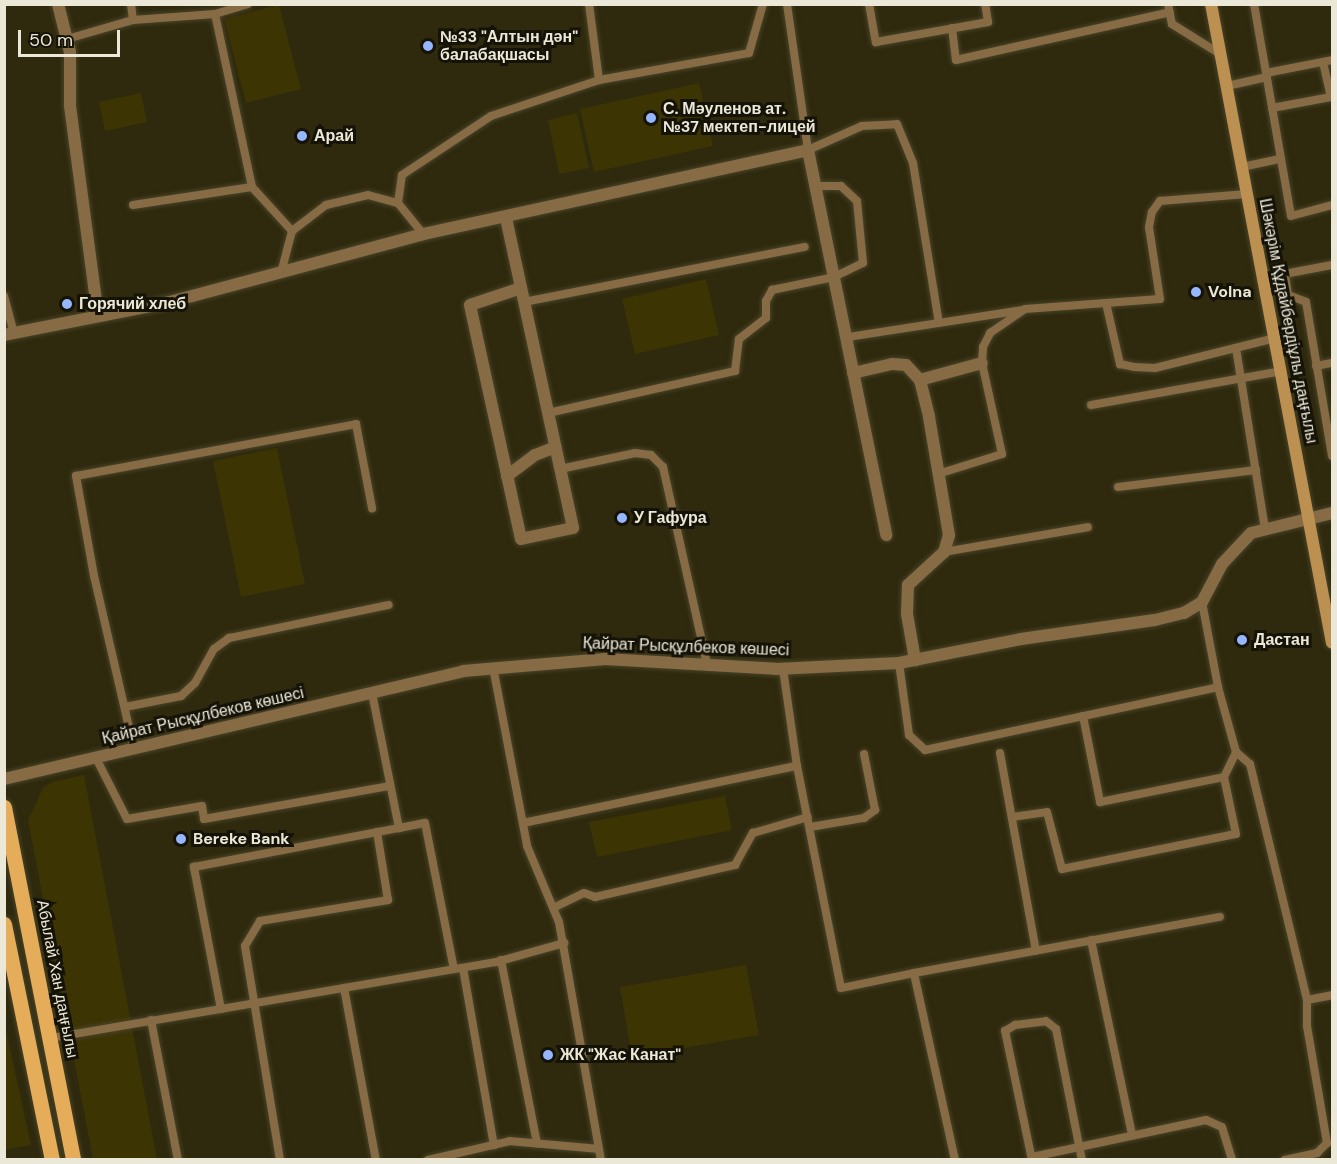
<!DOCTYPE html>
<html>
<head>
<meta charset="utf-8">
<style>
  body { margin:0 }
  #map { position:relative; width:1337px; height:1164px; overflow:hidden; background:#2f290d; font-family:"DM Sans",sans-serif }
  div>[style] { position:absolute }
  [style*='--x'] { left:calc(var(--x)*1px); top:calc(var(--y)*1px); width:calc(var(--w)*1px); rotate:calc(var(--a)*1deg) }
  .green>* { inset:0; background:#3d3404 }
  .roads { filter:drop-shadow(0 0 2px #494429) drop-shadow(0 0 2px #494429) }
  .service>* { height:8px; margin:-4px; padding:0 4px; transform-origin:4px; border-radius:4px; background:#876b45 }
  .minor>* { height:12px; margin:-6px; padding:0 6px; transform-origin:6px; border-radius:6px; background:#876b45 }
  .secondary>* { height:12px; margin:-6px; padding:0 6px; transform-origin:6px; border-radius:6px; background:#bc9051 }
  .primary>* { height:15px; margin:-7.5px; padding:0 7.5px; transform-origin:7.5px; border-radius:7.5px; background:#e5ac59 }
  .dots>* { width:16px; height:16px; translate:-50% -50%; box-sizing:border-box; border:3px solid #151207; border-radius:50% }
  span { translate:-50% -50%; white-space:nowrap; text-align:center; line-height:1.15; -webkit-text-stroke:6px #151207; paint-order:stroke }
  .poi-label { font-size:16px; color:#ebe8d8; font-weight:700 }
  .left { translate:0 -50%; text-align:left }
  .street-label { font-size:16px; color:#ebe8d8 }
  .frame { position:absolute; inset:0; border:6px solid #ebe8d8; pointer-events:none }
  .scale { position:absolute; left:18px; top:30px; width:102px; height:27px; box-sizing:border-box; border:3px solid #ebe8d8; border-top:0; padding-left:8px; font-size:18px; line-height:21px; white-space:nowrap; color:#ebe8d8; -webkit-text-stroke:4px #151207; paint-order:stroke }
</style>
</head>
<body>
<div id="map">
  <div class="green">
    <div style="clip-path:polygon(279px 5px,301px 89px,246px 103px,224px 19px)"></div>
    <div style="clip-path:polygon(699px 83px,713px 146px,594px 172px,580px 109px)"></div>
    <div style="clip-path:polygon(141px 93px,147px 122px,105px 131px,99px 102px)"></div>
    <div style="clip-path:polygon(577px 113px,589px 168px,559px 174px,548px 120px)"></div>
    <div style="clip-path:polygon(706px 279px,719px 335px,635px 354px,622px 299px)"></div>
    <div style="clip-path:polygon(277px 448px,305px 584px,241px 597px,213px 461px)"></div>
    <div style="clip-path:polygon(84px 775px,157px 1159px,93px 1159px,28px 820px,43px 788px,51px 782px)"></div>
    <div style="clip-path:polygon(725px 796px,732px 830px,597px 857px,589px 822px)"></div>
    <div style="clip-path:polygon(746px 965px,759px 1035px,632px 1057px,620px 987px)"></div>
    <div style="clip-path:polygon(5px 1026px,31px 1145px,5px 1150px,4px 1150px)"></div>
  </div>
  <div class="roads">
    <div class="service">
      <div style="--x:131;--y:4;--w:16;--a:83"></div>
      <div style="--x:589;--y:4;--w:77;--a:82.5"></div>
      <div style="--x:787;--y:4;--w:148;--a:81.8"></div>
      <div style="--x:808;--y:150;--w:59;--a:-24"></div>
      <div style="--x:862;--y:126;--w:35;--a:-3"></div>
      <div style="--x:897;--y:124;--w:42;--a:67.7"></div>
      <div style="--x:913;--y:163;--w:162;--a:80.8"></div>
      <div style="--x:869;--y:4;--w:39;--a:80"></div>
      <div style="--x:876;--y:42;--w:114;--a:-10.1"></div>
      <div style="--x:988;--y:22;--w:18;--a:-99"></div>
      <div style="--x:1168;--y:4;--w:20;--a:79"></div>
      <div style="--x:1172;--y:24;--w:57;--a:32"></div>
      <div style="--x:1254;--y:4;--w:215;--a:80.1"></div>
      <div style="--x:1291;--y:216;--w:42;--a:-15"></div>
      <div style="--x:215;--y:14;--w:177;--a:77.9"></div>
      <div style="--x:252;--y:187;--w:59;--a:47.7"></div>
      <div style="--x:952;--y:28;--w:32;--a:83"></div>
      <div style="--x:956;--y:60;--w:219;--a:-12.6"></div>
      <div style="--x:67;--y:39;--w:69;--a:-16.1"></div>
      <div style="--x:133;--y:20;--w:82;--a:-4.2"></div>
      <div style="--x:215;--y:14;--w:34;--a:-17"></div>
      <div style="--x:1266;--y:73;--w:67;--a:-11.1"></div>
      <div style="--x:1227;--y:86;--w:41;--a:-12.7"></div>
      <div style="--x:1272;--y:108;--w:60;--a:-10.6"></div>
      <div style="--x:1331;--y:97;--w:36;--a:-103"></div>
      <div style="--x:1242;--y:167;--w:40;--a:-12"></div>
      <div style="--x:398;--y:203;--w:28;--a:-82"></div>
      <div style="--x:402;--y:175;--w:107;--a:-33.5"></div>
      <div style="--x:491;--y:116;--w:114;--a:-18.4"></div>
      <div style="--x:599;--y:80;--w:152;--a:-10.2"></div>
      <div style="--x:749;--y:53;--w:51;--a:-74.1"></div>
      <div style="--x:133;--y:205;--w:120;--a:-8.6"></div>
      <div style="--x:281;--y:273;--w:43;--a:-75.3"></div>
      <div style="--x:292;--y:231;--w:43;--a:-37.4"></div>
      <div style="--x:326;--y:205;--w:43;--a:-13.4"></div>
      <div style="--x:368;--y:195;--w:31;--a:15"></div>
      <div style="--x:398;--y:203;--w:40;--a:51"></div>
      <div style="--x:1285;--y:274;--w:21;--a:82"></div>
      <div style="--x:1288;--y:295;--w:19;--a:21"></div>
      <div style="--x:1306;--y:302;--w:156;--a:80.4"></div>
      <div style="--x:1263;--y:278;--w:70;--a:-10.7"></div>
      <div style="--x:4;--y:296;--w:38;--a:75"></div>
      <div style="--x:524;--y:302;--w:286;--a:-11.1"></div>
      <div style="--x:1106;--y:303;--w:63;--a:77.1"></div>
      <div style="--x:1120;--y:364;--w:14;--a:12"></div>
      <div style="--x:1134;--y:367;--w:21;--a:3"></div>
      <div style="--x:1155;--y:368;--w:124;--a:-14"></div>
      <div style="--x:848;--y:337;--w:176;--a:-8.8"></div>
      <div style="--x:1236;--y:348;--w:183;--a:80.9"></div>
      <div style="--x:1316;--y:366;--w:16;--a:-11"></div>
      <div style="--x:1091;--y:405;--w:193;--a:-10.1"></div>
      <div style="--x:548;--y:413;--w:192;--a:-12.7"></div>
      <div style="--x:735;--y:371;--w:32;--a:-83"></div>
      <div style="--x:739;--y:339;--w:34;--a:-38"></div>
      <div style="--x:766;--y:318;--w:17;--a:-90"></div>
      <div style="--x:766;--y:301;--w:13;--a:-61"></div>
      <div style="--x:772;--y:290;--w:63;--a:-11.8"></div>
      <div style="--x:834;--y:277;--w:32;--a:-26"></div>
      <div style="--x:863;--y:263;--w:62;--a:-95.5"></div>
      <div style="--x:857;--y:201;--w:22;--a:-137"></div>
      <div style="--x:841;--y:186;--w:25;--a:180"></div>
      <div style="--x:560;--y:469;--w:77;--a:-12"></div>
      <div style="--x:635;--y:453;--w:16;--a:7"></div>
      <div style="--x:651;--y:455;--w:17;--a:45"></div>
      <div style="--x:663;--y:467;--w:202;--a:77.4"></div>
      <div style="--x:941;--y:473;--w:64;--a:-17.3"></div>
      <div style="--x:1002;--y:454;--w:93;--a:-102.4"></div>
      <div style="--x:982;--y:363;--w:16;--a:-86"></div>
      <div style="--x:983;--y:347;--w:16;--a:-63"></div>
      <div style="--x:990;--y:333;--w:42;--a:-34.4"></div>
      <div style="--x:1025;--y:309;--w:135;--a:-4.2"></div>
      <div style="--x:1160;--y:299;--w:73;--a:-98.7"></div>
      <div style="--x:1149;--y:227;--w:15;--a:-79"></div>
      <div style="--x:1152;--y:212;--w:14;--a:-54"></div>
      <div style="--x:1160;--y:201;--w:87;--a:-4.6"></div>
      <div style="--x:1118;--y:487;--w:139;--a:-7"></div>
      <div style="--x:944;--y:552;--w:146;--a:-9.8"></div>
      <div style="--x:1202;--y:602;--w:86;--a:79.3"></div>
      <div style="--x:1218;--y:687;--w:67;--a:74.5"></div>
      <div style="--x:1236;--y:752;--w:18;--a:41"></div>
      <div style="--x:1250;--y:764;--w:243;--a:76.4"></div>
      <div style="--x:1307;--y:1000;--w:26;--a:90"></div>
      <div style="--x:1307;--y:1026;--w:119;--a:80.3"></div>
      <div style="--x:1327;--y:1143;--w:14;--a:135"></div>
      <div style="--x:1317;--y:1153;--w:33;--a:168"></div>
      <div style="--x:899;--y:663;--w:73;--a:82.1"></div>
      <div style="--x:909;--y:735;--w:22;--a:43"></div>
      <div style="--x:925;--y:750;--w:300;--a:-12.1"></div>
      <div style="--x:493;--y:667;--w:182;--a:79.2"></div>
      <div style="--x:527;--y:846;--w:82;--a:67.2"></div>
      <div style="--x:559;--y:922;--w:242;--a:80"></div>
      <div style="--x:783;--y:669;--w:98;--a:81.8"></div>
      <div style="--x:797;--y:766;--w:226;--a:78.8"></div>
      <div style="--x:841;--y:988;--w:75;--a:-11.6"></div>
      <div style="--x:372;--y:693;--w:138;--a:78.7"></div>
      <div style="--x:399;--y:828;--w:26;--a:-11"></div>
      <div style="--x:425;--y:823;--w:149;--a:78.8"></div>
      <div style="--x:125;--y:707;--w:57;--a:-11.1"></div>
      <div style="--x:181;--y:696;--w:19;--a:-43"></div>
      <div style="--x:195;--y:683;--w:39;--a:-61"></div>
      <div style="--x:214;--y:649;--w:19;--a:-36"></div>
      <div style="--x:229;--y:638;--w:163;--a:-11.7"></div>
      <div style="--x:1083;--y:716;--w:88;--a:78.8"></div>
      <div style="--x:1100;--y:802;--w:126;--a:-11.4"></div>
      <div style="--x:134;--y:749;--w:178;--a:-103"></div>
      <div style="--x:94;--y:576;--w:102;--a:-100.2"></div>
      <div style="--x:76;--y:476;--w:285;--a:-10.5"></div>
      <div style="--x:356;--y:424;--w:86;--a:79.2"></div>
      <div style="--x:1000;--y:753;--w:201;--a:79.7"></div>
      <div style="--x:96;--y:758;--w:68;--a:63.1"></div>
      <div style="--x:127;--y:819;--w:76;--a:-9.8"></div>
      <div style="--x:202;--y:806;--w:13;--a:81"></div>
      <div style="--x:204;--y:819;--w:189;--a:-10.1"></div>
      <div style="--x:1012;--y:817;--w:35;--a:-8"></div>
      <div style="--x:1047;--y:812;--w:59;--a:75.3"></div>
      <div style="--x:1062;--y:869;--w:177;--a:-11.4"></div>
      <div style="--x:1236;--y:834;--w:58;--a:-101.9"></div>
      <div style="--x:1224;--y:777;--w:28;--a:-64"></div>
      <div style="--x:523;--y:823;--w:280;--a:-11.8"></div>
      <div style="--x:810;--y:827;--w:55;--a:-9.5"></div>
      <div style="--x:864;--y:818;--w:14;--a:-36"></div>
      <div style="--x:875;--y:810;--w:57;--a:-101.1"></div>
      <div style="--x:553;--y:908;--w:34;--a:-26"></div>
      <div style="--x:584;--y:893;--w:12;--a:20"></div>
      <div style="--x:595;--y:897;--w:144;--a:-12.9"></div>
      <div style="--x:735;--y:865;--w:37;--a:-61"></div>
      <div style="--x:753;--y:833;--w:57;--a:-16.2"></div>
      <div style="--x:1091;--y:940;--w:199;--a:78.1"></div>
      <div style="--x:501;--y:960;--w:187;--a:78.9"></div>
      <div style="--x:463;--y:968;--w:180;--a:80.1"></div>
      <div style="--x:344;--y:988;--w:175;--a:79.5"></div>
      <div style="--x:1307;--y:1000;--w:25;--a:-11"></div>
      <div style="--x:221;--y:1009;--w:145;--a:-100.8"></div>
      <div style="--x:194;--y:867;--w:209;--a:-10.8"></div>
      <div style="--x:151;--y:1020;--w:143;--a:79.1"></div>
      <div style="--x:51;--y:1038;--w:451;--a:-9.7"></div>
      <div style="--x:496;--y:962;--w:71;--a:-15.6"></div>
      <div style="--x:1032;--y:1157;--w:178;--a:-12"></div>
      <div style="--x:1206;--y:1120;--w:17;--a:24"></div>
      <div style="--x:1222;--y:1127;--w:34;--a:73"></div>
      <div style="--x:280;--y:1160;--w:217;--a:-99.3"></div>
      <div style="--x:245;--y:946;--w:29;--a:-59"></div>
      <div style="--x:260;--y:921;--w:130;--a:-9.3"></div>
      <div style="--x:388;--y:900;--w:69;--a:-99.2"></div>
      <div style="--x:428;--y:1160;--w:84;--a:-13"></div>
      <div style="--x:510;--y:1141;--w:89;--a:5.1"></div>
      <div style="--x:955;--y:1160;--w:191;--a:-102.4"></div>
      <div style="--x:914;--y:973;--w:311;--a:-10.4"></div>
      <div style="--x:1032;--y:1160;--w:132;--a:-101.8"></div>
      <div style="--x:1005;--y:1031;--w:12;--a:-31"></div>
      <div style="--x:1015;--y:1025;--w:31;--a:-7"></div>
      <div style="--x:1046;--y:1021;--w:13;--a:39"></div>
      <div style="--x:1056;--y:1029;--w:134;--a:78.8"></div>
    </div>
    <div class="minor">
      <div style="--x:58;--y:4;--w:49;--a:76"></div>
      <div style="--x:70;--y:52;--w:54;--a:90"></div>
      <div style="--x:70;--y:106;--w:211;--a:82.4"></div>
      <div style="--x:506;--y:218;--w:317;--a:77.8"></div>
      <div style="--x:573;--y:528;--w:53;--a:168.1"></div>
      <div style="--x:521;--y:539;--w:239;--a:-102.3"></div>
      <div style="--x:470;--y:305;--w:54;--a:-18.4"></div>
      <div style="--x:4;--y:335;--w:169;--a:-11.2"></div>
      <div style="--x:170;--y:302;--w:262;--a:-15"></div>
      <div style="--x:423;--y:234;--w:394;--a:-12.3"></div>
      <div style="--x:808;--y:150;--w:393;--a:78.5"></div>
      <div style="--x:853;--y:373;--w:40;--a:-13"></div>
      <div style="--x:892;--y:364;--w:14;--a:4"></div>
      <div style="--x:906;--y:365;--w:21;--a:47"></div>
      <div style="--x:920;--y:380;--w:38;--a:76"></div>
      <div style="--x:929;--y:417;--w:120;--a:80.4"></div>
      <div style="--x:949;--y:535;--w:18;--a:106"></div>
      <div style="--x:944;--y:552;--w:49;--a:137.5"></div>
      <div style="--x:908;--y:585;--w:29;--a:92"></div>
      <div style="--x:907;--y:614;--w:47;--a:80.1"></div>
      <div style="--x:920;--y:380;--w:64;--a:-15.3"></div>
      <div style="--x:507;--y:476;--w:35;--a:-37"></div>
      <div style="--x:535;--y:455;--w:22;--a:-21"></div>
      <div style="--x:4;--y:779;--w:472;--a:-13.2"></div>
      <div style="--x:463;--y:671;--w:143;--a:-4.8"></div>
      <div style="--x:605;--y:659;--w:171;--a:3.3"></div>
      <div style="--x:776;--y:669;--w:123;--a:-2.8"></div>
      <div style="--x:899;--y:663;--w:124;--a:-11.1"></div>
      <div style="--x:1021;--y:639;--w:135;--a:-8.1"></div>
      <div style="--x:1155;--y:620;--w:30;--a:-14"></div>
      <div style="--x:1184;--y:613;--w:21;--a:-31"></div>
      <div style="--x:1202;--y:602;--w:43;--a:-62.2"></div>
      <div style="--x:1222;--y:564;--w:42;--a:-46.9"></div>
      <div style="--x:1251;--y:533;--w:83;--a:-13.9"></div>
    </div>
    <div class="secondary">
      <div style="--x:1211;--y:4;--w:650;--a:79.28"></div>
    </div>
    <div class="primary">
      <div style="--x:4;--y:807;--w:360;--a:78.9"></div>
      <div style="--x:4;--y:924;--w:241;--a:78.5"></div>
    </div>
  </div>
  <div class="dots">
    <div style="left:428px;top:46px;background:#96b6fd"></div>
    <div style="left:651px;top:118px;background:#96b6fd"></div>
    <div style="left:302px;top:136px;background:#96b6fd"></div>
    <div style="left:1196px;top:292px;background:#96b6fd"></div>
    <div style="left:67px;top:304px;background:#96b6fd"></div>
    <div style="left:622px;top:518px;background:#96b6fd"></div>
    <div style="left:1242px;top:640px;background:#96b6fd"></div>
    <div style="left:181px;top:839px;background:#96b6fd"></div>
    <div style="left:548px;top:1055px;background:#96b6fd"></div>
  </div>
  <div class="poi-label">
    <span class="left" style="left:440px;top:46px">№33 "Алтын дән"<br>балабақшасы</span>
    <span class="left" style="left:663px;top:118px">С. Мәуленов ат.<br>№37 мектеп-лицей</span>
    <span class="left" style="left:314px;top:136px">Арай</span>
    <span class="left" style="left:1208px;top:292px">Volna</span>
    <span class="left" style="left:79px;top:304px">Горячий хлеб</span>
    <span class="left" style="left:634px;top:518px">У Гафура</span>
    <span class="left" style="left:1254px;top:640px">Дастан</span>
    <span class="left" style="left:193px;top:839px">Bereke Bank</span>
    <span class="left" style="left:560px;top:1055px">ЖК "Жас Канат"</span>
  </div>
  <div class="street-label">
    <span style="left:1288px;top:321px;rotate:79deg">Шәкәрім Құдайбердіұлы даңғылы</span>
    <span style="left:686px;top:647px;rotate:2deg">Қайрат Рысқұлбеков көшесі</span>
    <span style="left:203px;top:716px;rotate:-13deg">Қайрат Рысқұлбеков көшесі</span>
    <span style="left:57px;top:979px;rotate:79deg">Абылай Хан даңғылы</span>
  </div>
  <div class="frame"></div>
  <div class="scale">50 m</div>
</div>
</body>
</html>
